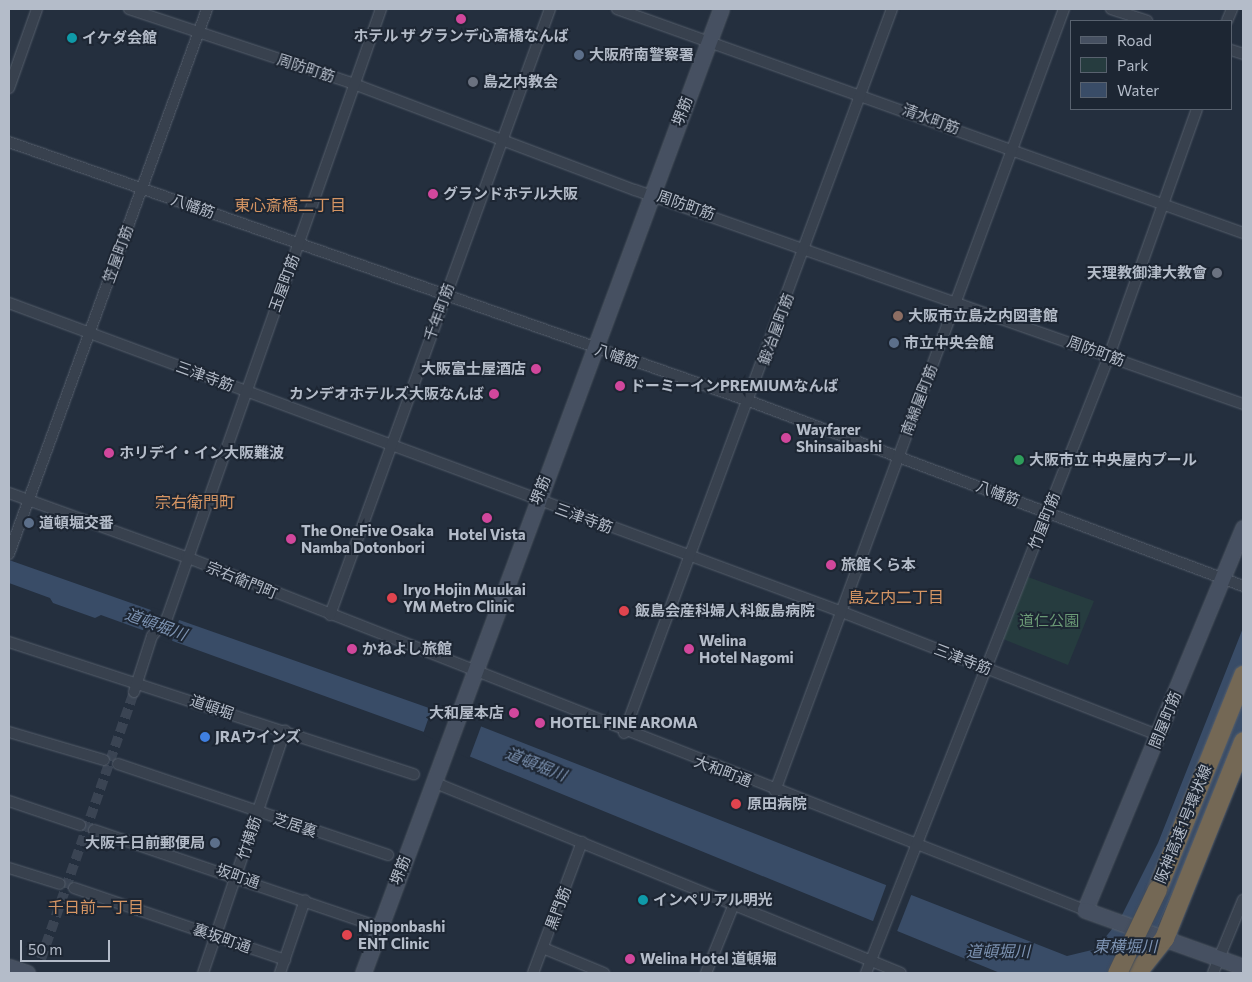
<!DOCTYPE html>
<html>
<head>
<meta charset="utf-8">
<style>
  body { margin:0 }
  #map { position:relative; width:1252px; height:982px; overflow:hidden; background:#242f3e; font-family:Commissioner,"Noto Sans JP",sans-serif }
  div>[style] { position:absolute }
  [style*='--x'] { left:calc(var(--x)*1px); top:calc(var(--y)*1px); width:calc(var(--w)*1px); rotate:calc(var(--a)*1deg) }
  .green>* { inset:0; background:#263c3f }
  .water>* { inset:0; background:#394c67 }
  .pier>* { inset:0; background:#242f3e }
  .street-tunnel>* { height:10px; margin-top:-5px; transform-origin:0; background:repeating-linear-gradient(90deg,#3a4453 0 10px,transparent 0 15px) }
  .roads { filter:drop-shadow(0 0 1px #565f6c) drop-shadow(0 0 1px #565f6c) }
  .street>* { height:10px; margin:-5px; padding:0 5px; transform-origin:5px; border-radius:5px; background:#38414e }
  .secondary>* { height:15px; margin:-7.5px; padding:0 7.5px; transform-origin:7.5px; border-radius:7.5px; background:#465061 }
  .highway>* { height:19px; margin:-9.5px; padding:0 9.5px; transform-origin:9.5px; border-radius:9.5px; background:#746855 }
  .bridges { filter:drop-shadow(0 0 1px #434c59) drop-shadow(0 0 1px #434c59) }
  .highway-bridge>* { height:19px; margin:-9.5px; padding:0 9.5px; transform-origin:9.5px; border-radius:9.5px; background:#746855 }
  .dots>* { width:14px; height:14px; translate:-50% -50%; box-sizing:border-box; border:2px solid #1d2633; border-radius:50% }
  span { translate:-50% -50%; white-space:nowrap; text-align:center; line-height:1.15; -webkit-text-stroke:4px #1d2633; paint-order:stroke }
  .poi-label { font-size:15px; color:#b4bcc9; font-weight:700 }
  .left { translate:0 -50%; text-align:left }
  .right { translate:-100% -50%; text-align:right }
  .street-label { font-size:15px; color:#b4bcc9 }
  .park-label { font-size:15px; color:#6b9a76 }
  .neighbourhood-label { font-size:16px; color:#d59563 }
  .water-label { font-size:16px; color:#7c92b1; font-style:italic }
  .frame { position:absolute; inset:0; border:10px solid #b4bcc9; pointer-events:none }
  .legend { position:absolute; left:1070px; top:20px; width:162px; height:90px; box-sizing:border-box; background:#1d2633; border:1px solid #59626f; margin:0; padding:6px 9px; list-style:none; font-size:15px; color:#b4bcc9 }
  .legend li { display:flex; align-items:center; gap:10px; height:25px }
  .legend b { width:25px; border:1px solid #59626f }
  .scale { position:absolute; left:20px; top:940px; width:90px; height:22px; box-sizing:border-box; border:2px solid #b4bcc9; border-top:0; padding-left:6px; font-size:15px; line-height:18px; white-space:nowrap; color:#b4bcc9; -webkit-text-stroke:4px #1d2633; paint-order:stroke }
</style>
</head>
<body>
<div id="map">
  <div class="green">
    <div style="clip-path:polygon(1028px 577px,1094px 601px,1068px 665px,1003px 639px)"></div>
  </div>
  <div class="water">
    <div style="clip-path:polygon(9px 560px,480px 726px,1067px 956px,1096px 949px,1120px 919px,1158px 843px,1243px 628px,1243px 730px,1148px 949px,1129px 973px,1000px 973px,471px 757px,424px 732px,101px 615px,95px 618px,53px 603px,50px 598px,9px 583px)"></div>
  </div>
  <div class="pier">
    <div style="clip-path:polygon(152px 607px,180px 617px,171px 644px,142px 633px)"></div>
    <div style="clip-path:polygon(432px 708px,482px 724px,469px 759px,423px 734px)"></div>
    <div style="clip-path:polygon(887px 883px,912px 893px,896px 934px,872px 924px)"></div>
  </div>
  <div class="street-tunnel">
    <div style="--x:41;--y:959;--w:283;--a:-70.8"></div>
  </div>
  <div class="roads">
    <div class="street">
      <div style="--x:129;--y:9;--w:237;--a:18.4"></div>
      <div style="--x:354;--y:84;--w:300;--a:20.7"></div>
      <div style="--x:635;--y:190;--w:645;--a:19.39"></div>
      <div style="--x:617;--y:9;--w:665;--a:19.69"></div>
      <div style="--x:1111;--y:9;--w:38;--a:18"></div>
      <div style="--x:1227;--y:21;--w:13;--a:-67"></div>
      <div style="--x:1231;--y:50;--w:13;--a:18"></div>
      <div style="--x:9;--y:88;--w:84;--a:-70.5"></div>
      <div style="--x:9;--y:142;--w:784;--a:19.29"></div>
      <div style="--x:749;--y:401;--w:528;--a:20.53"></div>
      <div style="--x:9;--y:303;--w:888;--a:20.35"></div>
      <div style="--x:842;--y:612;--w:339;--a:21.3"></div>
      <div style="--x:9;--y:493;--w:188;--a:19.9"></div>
      <div style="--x:186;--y:557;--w:966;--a:21.44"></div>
      <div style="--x:9;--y:554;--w:580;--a:-70.03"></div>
      <div style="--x:330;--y:615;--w:645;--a:-70.05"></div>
      <div style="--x:9;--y:642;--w:426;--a:18.1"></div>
      <div style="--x:134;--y:692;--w:59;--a:-72.2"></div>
      <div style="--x:152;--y:636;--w:23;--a:-50"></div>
      <div style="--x:167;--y:618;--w:646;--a:-70.64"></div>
      <div style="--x:9;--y:732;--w:99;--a:16.4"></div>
      <div style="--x:624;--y:733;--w:772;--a:-69.69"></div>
      <div style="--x:118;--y:764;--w:285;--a:18.6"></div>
      <div style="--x:433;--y:782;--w:505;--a:22.2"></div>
      <div style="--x:775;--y:791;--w:834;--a:-69.72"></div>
      <div style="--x:9;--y:801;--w:75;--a:18.7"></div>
      <div style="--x:94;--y:830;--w:301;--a:18.8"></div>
      <div style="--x:9;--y:868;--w:53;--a:17.4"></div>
      <div style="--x:74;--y:888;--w:223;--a:18.8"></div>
      <div style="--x:543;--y:948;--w:66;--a:22.3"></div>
      <div style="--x:203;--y:973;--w:256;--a:-71.3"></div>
      <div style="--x:280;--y:973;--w:77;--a:-71.1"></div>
      <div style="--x:533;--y:973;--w:140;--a:-69.5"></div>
      <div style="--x:706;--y:973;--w:74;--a:-67.9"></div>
      <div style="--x:866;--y:973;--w:663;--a:-68.5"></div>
      <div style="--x:1109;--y:356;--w:262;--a:-70.4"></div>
      <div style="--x:1213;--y:973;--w:79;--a:-67.7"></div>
    </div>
    <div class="secondary">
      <div style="--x:1243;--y:528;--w:413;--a:112.5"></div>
      <div style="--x:1085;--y:910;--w:168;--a:19.8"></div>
      <div style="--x:9;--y:967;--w:19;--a:18"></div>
      <div style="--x:363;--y:973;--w:1028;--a:-69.63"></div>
    </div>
    <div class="highway">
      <div style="--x:1157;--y:889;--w:231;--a:-68.1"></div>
      <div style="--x:1136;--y:973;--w:45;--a:-51.3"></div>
      <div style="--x:1164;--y:938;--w:212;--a:-68.1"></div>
    </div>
  </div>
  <div class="bridges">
    <div class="highway-bridge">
      <div style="--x:1117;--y:973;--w:93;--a:-64.5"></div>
    </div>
  </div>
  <div class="dots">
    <div style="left:461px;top:19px;background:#d1479c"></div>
    <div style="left:72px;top:38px;background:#0f9aa8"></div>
    <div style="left:579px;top:55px;background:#5c6f8a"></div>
    <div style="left:473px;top:82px;background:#6b7280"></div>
    <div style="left:433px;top:194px;background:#d1479c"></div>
    <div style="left:1217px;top:273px;background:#6b7280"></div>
    <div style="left:898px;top:316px;background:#8d6e63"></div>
    <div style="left:894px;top:343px;background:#5c6f8a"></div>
    <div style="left:536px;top:369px;background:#d1479c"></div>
    <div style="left:620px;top:386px;background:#d1479c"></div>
    <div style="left:494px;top:394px;background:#d1479c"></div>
    <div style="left:786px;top:438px;background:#d1479c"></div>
    <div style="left:109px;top:453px;background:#d1479c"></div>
    <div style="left:1019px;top:460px;background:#2e9e5b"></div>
    <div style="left:487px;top:518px;background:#d1479c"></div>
    <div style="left:29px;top:523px;background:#5c6f8a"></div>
    <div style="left:291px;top:539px;background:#d1479c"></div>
    <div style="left:831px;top:565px;background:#d1479c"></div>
    <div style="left:392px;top:598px;background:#e0444e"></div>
    <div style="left:624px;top:611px;background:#e0444e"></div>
    <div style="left:352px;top:649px;background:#d1479c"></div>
    <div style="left:689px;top:649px;background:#d1479c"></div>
    <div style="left:514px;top:713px;background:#d1479c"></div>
    <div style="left:540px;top:723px;background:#d1479c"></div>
    <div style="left:205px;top:737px;background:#3f7fe0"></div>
    <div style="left:736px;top:804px;background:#e0444e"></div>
    <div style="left:215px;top:843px;background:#5c6f8a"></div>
    <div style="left:643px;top:900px;background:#0f9aa8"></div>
    <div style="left:347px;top:935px;background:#e0444e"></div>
    <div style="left:630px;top:959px;background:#d1479c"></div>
  </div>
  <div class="poi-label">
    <span style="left:461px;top:36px">ホテル ザ グランデ心斎橋なんば</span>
    <span class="left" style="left:82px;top:38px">イケダ会館</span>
    <span class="left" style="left:589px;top:55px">大阪府南警察署</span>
    <span class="left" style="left:483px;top:82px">島之内教会</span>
    <span class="left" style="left:443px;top:194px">グランドホテル大阪</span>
    <span class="right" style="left:1207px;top:273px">天理教御津大教會</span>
    <span class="left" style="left:908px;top:316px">大阪市立島之内図書館</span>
    <span class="left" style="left:904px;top:343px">市立中央会館</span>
    <span class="right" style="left:526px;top:369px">大阪富士屋酒店</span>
    <span class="left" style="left:630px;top:386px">ドーミーインPREMIUMなんば</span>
    <span class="right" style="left:484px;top:394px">カンデオホテルズ大阪なんば</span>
    <span class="left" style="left:796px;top:438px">Wayfarer<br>Shinsaibashi</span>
    <span class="left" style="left:119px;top:453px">ホリデイ・イン大阪難波</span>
    <span class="left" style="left:1029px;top:460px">大阪市立 中央屋内プール</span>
    <span class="left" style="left:39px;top:523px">道頓堀交番</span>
    <span class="left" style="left:301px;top:539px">The OneFive Osaka<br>Namba Dotonbori</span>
    <span style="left:487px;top:535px">Hotel Vista</span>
    <span class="left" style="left:841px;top:565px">旅館くら本</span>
    <span class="left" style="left:403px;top:598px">Iryo Hojin Muukai<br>YM Metro Clinic</span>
    <span class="left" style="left:635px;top:611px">飯島会産科婦人科飯島病院</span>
    <span class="left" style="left:699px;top:649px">Welina<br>Hotel Nagomi</span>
    <span class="left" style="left:362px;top:649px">かねよし旅館</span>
    <span class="right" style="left:504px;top:713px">大和屋本店</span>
    <span class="left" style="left:550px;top:723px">HOTEL FINE AROMA</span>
    <span class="left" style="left:215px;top:737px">JRAウインズ</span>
    <span class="left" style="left:747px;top:804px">原田病院</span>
    <span class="right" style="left:205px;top:843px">大阪千日前郵便局</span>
    <span class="left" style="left:653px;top:900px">インペリアル明光</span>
    <span class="left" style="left:358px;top:935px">Nipponbashi<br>ENT Clinic</span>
    <span class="left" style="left:640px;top:959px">Welina Hotel 道頓堀</span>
  </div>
  <div class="street-label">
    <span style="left:306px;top:68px;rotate:18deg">周防町筋</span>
    <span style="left:682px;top:111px;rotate:-69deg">堺筋</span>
    <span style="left:931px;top:119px;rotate:20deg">清水町筋</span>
    <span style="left:686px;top:205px;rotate:19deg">周防町筋</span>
    <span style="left:193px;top:206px;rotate:19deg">八幡筋</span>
    <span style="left:118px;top:254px;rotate:-70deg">笠屋町筋</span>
    <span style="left:284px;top:283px;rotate:-70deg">玉屋町筋</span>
    <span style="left:439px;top:312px;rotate:-70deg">千年町筋</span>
    <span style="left:776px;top:329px;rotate:-70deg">鍛冶屋町筋</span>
    <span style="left:1096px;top:351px;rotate:20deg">周防町筋</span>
    <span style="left:617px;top:356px;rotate:19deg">八幡筋</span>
    <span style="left:205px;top:376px;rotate:20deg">三津寺筋</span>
    <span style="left:919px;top:400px;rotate:-69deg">南綿屋町筋</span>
    <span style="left:540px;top:490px;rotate:-69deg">堺筋</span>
    <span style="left:998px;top:493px;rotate:21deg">八幡筋</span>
    <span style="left:584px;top:518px;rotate:20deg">三津寺筋</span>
    <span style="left:1044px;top:521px;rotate:-69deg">竹屋町筋</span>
    <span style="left:242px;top:580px;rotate:22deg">宗右衛門町</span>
    <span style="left:963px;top:659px;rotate:21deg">三津寺筋</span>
    <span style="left:212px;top:707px;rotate:19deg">道頓堀</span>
    <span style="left:1165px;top:720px;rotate:-68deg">問屋町筋</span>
    <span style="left:723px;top:771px;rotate:21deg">大和町通</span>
    <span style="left:1183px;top:824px;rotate:-68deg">阪神高速1号環状線</span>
    <span style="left:295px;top:825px;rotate:18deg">芝居裏</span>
    <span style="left:249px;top:838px;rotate:-72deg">竹横筋</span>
    <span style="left:400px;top:870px;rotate:-69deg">堺筋</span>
    <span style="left:238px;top:876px;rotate:19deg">坂町通</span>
    <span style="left:558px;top:908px;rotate:-69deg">黒門筋</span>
    <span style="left:222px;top:938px;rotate:19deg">裏坂町通</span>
  </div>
  <div class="park-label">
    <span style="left:1049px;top:621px">道仁公園</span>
  </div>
  <div class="neighbourhood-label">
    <span style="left:290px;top:205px">東心斎橋二丁目</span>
    <span style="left:195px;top:502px">宗右衛門町</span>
    <span style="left:896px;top:597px">島之内二丁目</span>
    <span style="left:96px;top:907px">千日前一丁目</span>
  </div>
  <div class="water-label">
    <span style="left:156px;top:624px;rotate:20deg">道頓堀川</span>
    <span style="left:536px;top:764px;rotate:22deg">道頓堀川</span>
    <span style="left:1125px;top:946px">東横堀川</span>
    <span style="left:998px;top:951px">道頓堀川</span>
  </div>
  <div class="frame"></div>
  <ul class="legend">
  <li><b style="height:6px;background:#465061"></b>Road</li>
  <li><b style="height:14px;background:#263c3f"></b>Park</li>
  <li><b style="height:14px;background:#394c67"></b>Water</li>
  </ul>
  <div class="scale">50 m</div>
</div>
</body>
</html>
